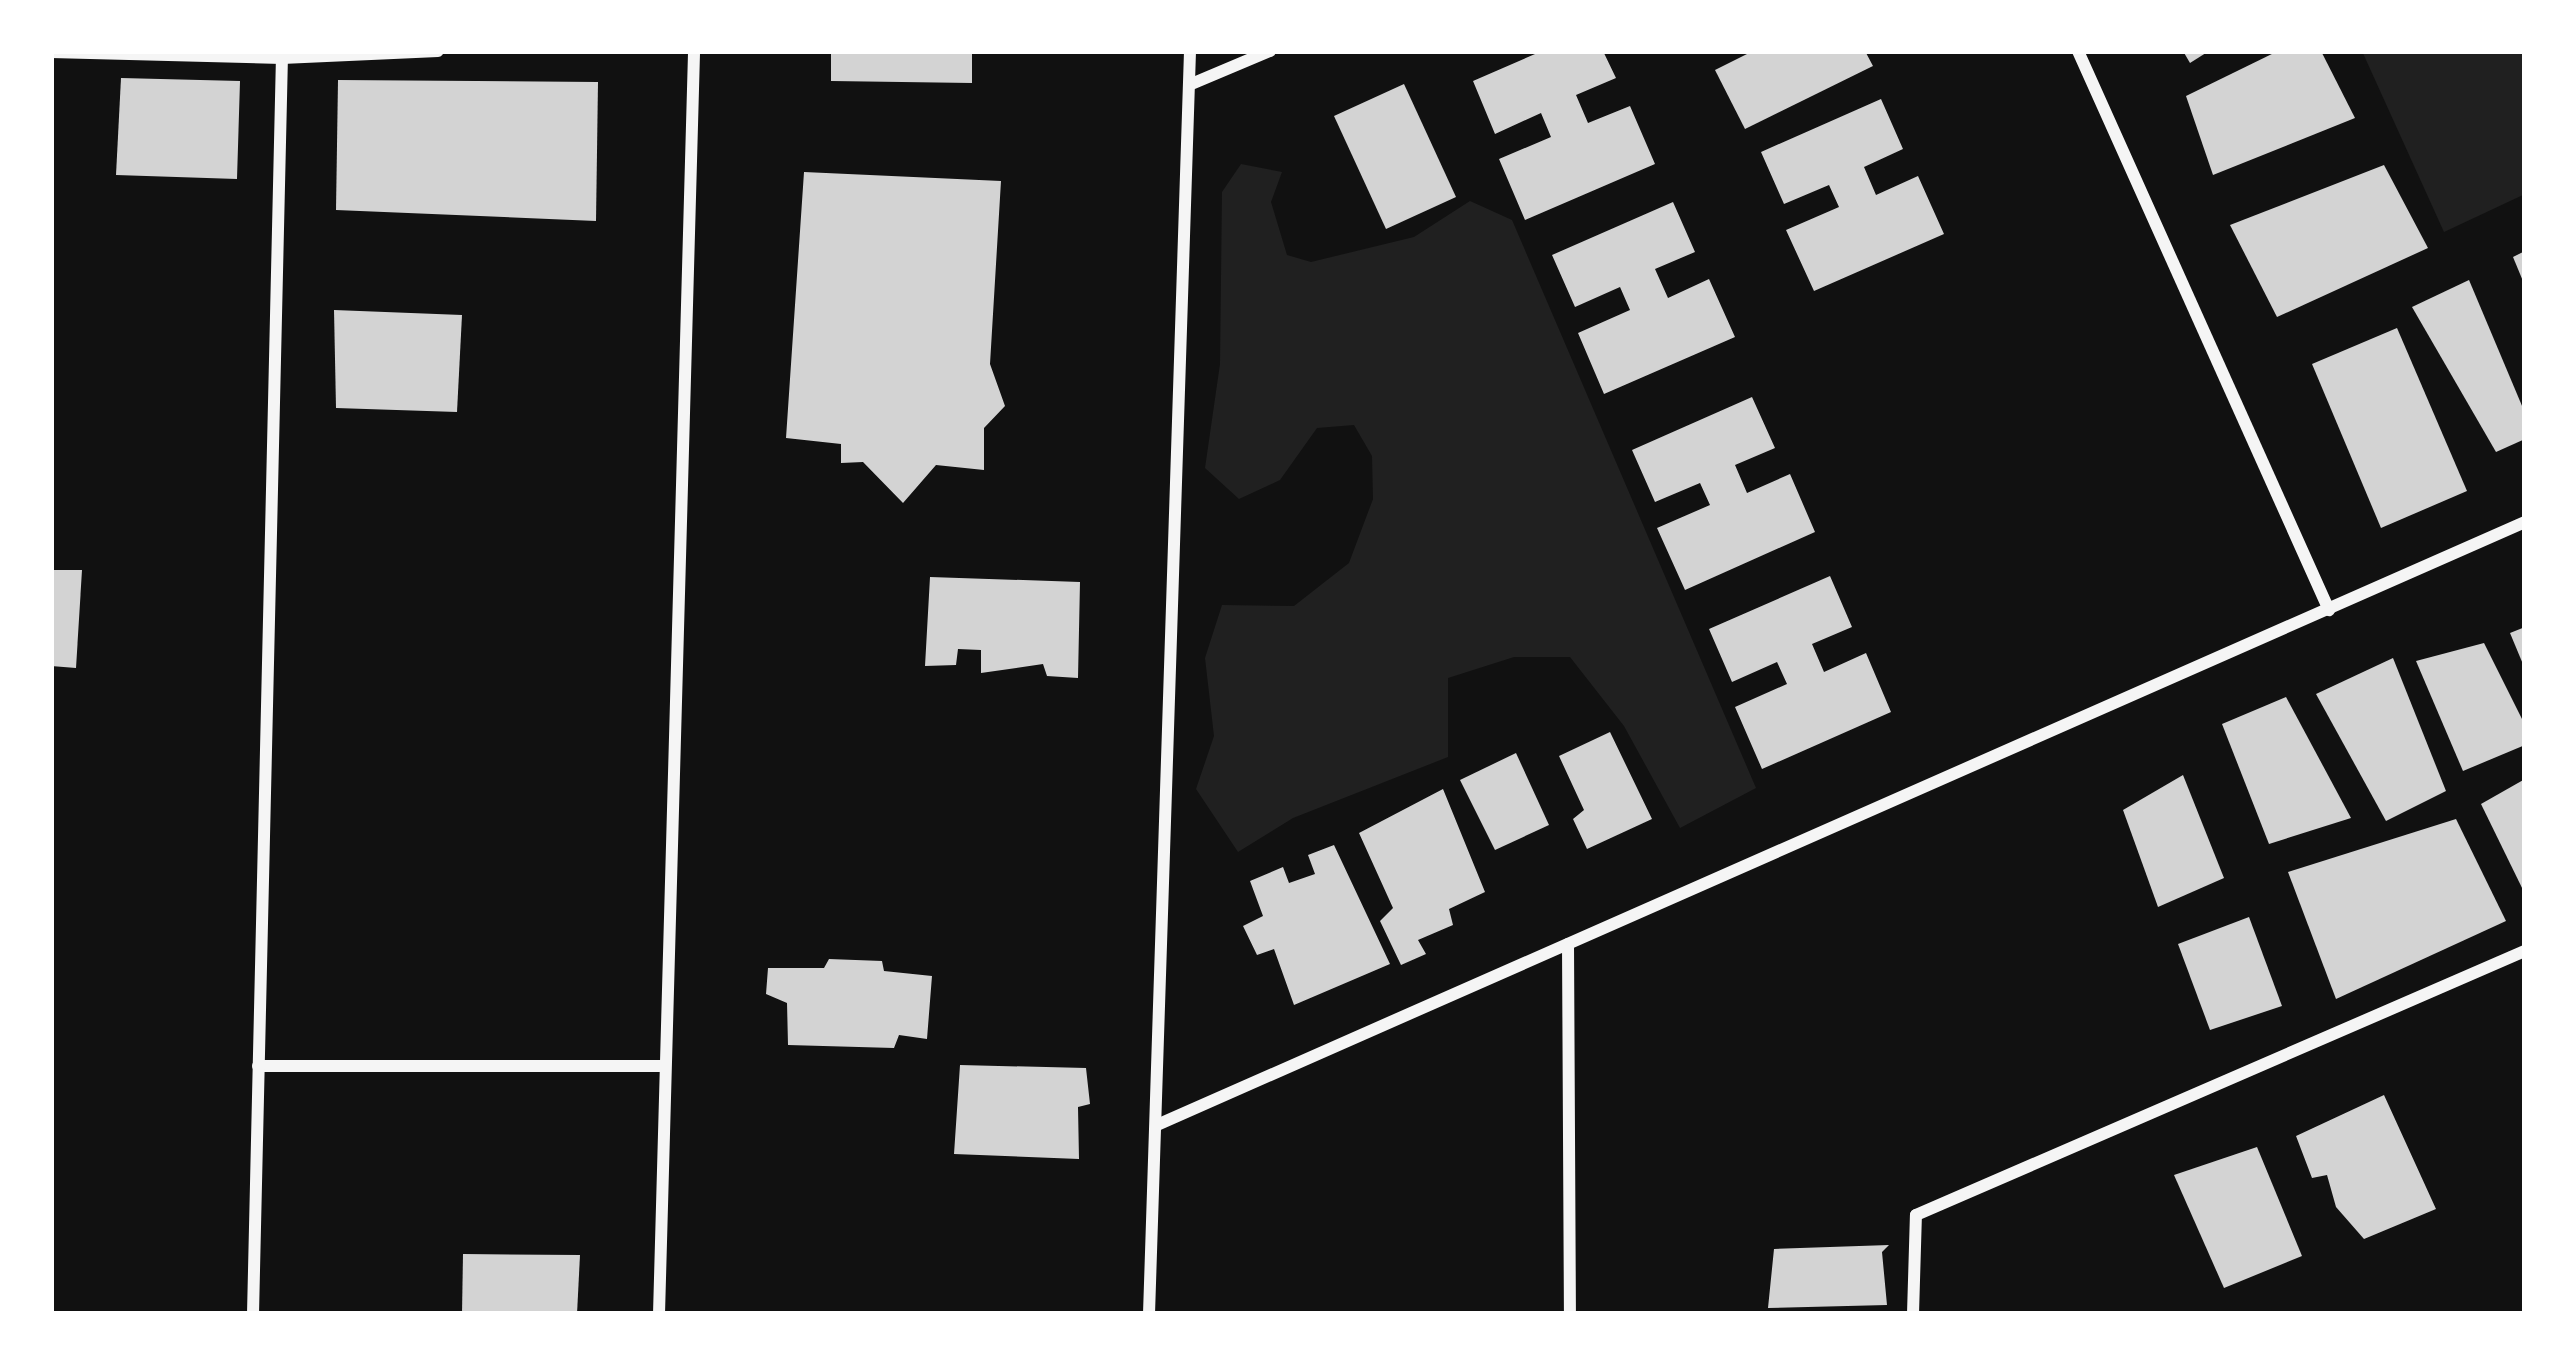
<!DOCTYPE html>
<html>
<head>
<meta charset="utf-8">
<style>
  body { margin:0 }
  #map { position:relative; width:2576px; height:1365px; overflow:hidden; background:#111; font-family:"Space Grotesk",sans-serif }
  div>[style] { position:absolute }
  [style*='--x'] { left:calc(var(--x)*1px); top:calc(var(--y)*1px); width:calc(var(--w)*1px); rotate:calc(var(--a)*1deg) }
  .green>* { inset:0; background:#202020 }
  .building>* { inset:0; background:#d3d3d3 }
  .minor>* { height:12px; margin:-6px; padding:0 6px; transform-origin:6px; border-radius:6px; background:#f5f5f5 }
  span { translate:-50% -50%; white-space:nowrap; text-align:center; line-height:1.15; -webkit-text-stroke:12px #fff; paint-order:stroke }
  .frame { position:absolute; inset:0; border:54px solid #fff; pointer-events:none }
</style>
</head>
<body>
<div id="map">
  <div class="green">
    <div style="clip-path:polygon(2362px 51px,2525px 51px,2525px 194px,2444px 232px)"></div>
    <div style="clip-path:polygon(1241px 164px,1282px 172px,1271px 202px,1287px 255px,1311px 262px,1414px 237px,1470px 201px,1512px 220px,1756px 788px,1680px 828px,1624px 726px,1570px 657px,1514px 657px,1448px 678px,1448px 757px,1293px 818px,1238px 852px,1196px 789px,1214px 736px,1205px 658px,1222px 605px,1294px 606px,1349px 563px,1373px 499px,1372px 456px,1354px 425px,1317px 428px,1280px 480px,1239px 499px,1205px 468px,1220px 364px,1222px 192px)"></div>
  </div>
  <div class="building">
    <div style="clip-path:polygon(831px 51px,972px 51px,972px 83px,831px 81px)"></div>
    <div style="clip-path:polygon(1542px 51px,1603px 51px,1616px 78px,1576px 95px,1588px 123px,1630px 106px,1655px 164px,1525px 220px,1499px 159px,1551px 137px,1541px 113px,1495px 134px,1473px 81px)"></div>
    <div style="clip-path:polygon(1753px 51px,1865px 51px,1873px 66px,1745px 129px,1715px 70px)"></div>
    <div style="clip-path:polygon(2183px 51px,2209px 51px,2190px 63px)"></div>
    <div style="clip-path:polygon(2278px 51px,2321px 51px,2355px 118px,2213px 175px,2186px 96px)"></div>
    <div style="clip-path:polygon(121px 78px,240px 81px,237px 179px,116px 175px)"></div>
    <div style="clip-path:polygon(338px 80px,598px 82px,596px 221px,336px 210px)"></div>
    <div style="clip-path:polygon(1404px 84px,1456px 197px,1386px 229px,1334px 116px)"></div>
    <div style="clip-path:polygon(1881px 99px,1903px 149px,1864px 167px,1876px 195px,1918px 176px,1944px 234px,1814px 291px,1786px 230px,1839px 207px,1829px 185px,1784px 204px,1761px 152px)"></div>
    <div style="clip-path:polygon(2384px 165px,2428px 248px,2277px 317px,2230px 225px)"></div>
    <div style="clip-path:polygon(804px 172px,1001px 181px,990px 364px,1005px 406px,984px 428px,984px 470px,936px 465px,903px 503px,863px 462px,841px 463px,841px 444px,786px 438px)"></div>
    <div style="clip-path:polygon(1673px 202px,1695px 252px,1655px 269px,1668px 298px,1709px 279px,1735px 337px,1604px 394px,1578px 333px,1630px 310px,1620px 287px,1575px 307px,1552px 255px)"></div>
    <div style="clip-path:polygon(2525px 251px,2525px 286px,2513px 257px)"></div>
    <div style="clip-path:polygon(2469px 280px,2525px 413px,2525px 439px,2496px 452px,2412px 307px)"></div>
    <div style="clip-path:polygon(334px 310px,462px 315px,457px 412px,336px 408px)"></div>
    <div style="clip-path:polygon(2397px 328px,2467px 491px,2381px 528px,2312px 364px)"></div>
    <div style="clip-path:polygon(1752px 397px,1775px 448px,1735px 465px,1747px 493px,1790px 474px,1815px 532px,1685px 590px,1657px 528px,1710px 505px,1700px 483px,1655px 502px,1632px 450px)"></div>
    <div style="clip-path:polygon(51px 570px,82px 570px,76px 668px,51px 666px)"></div>
    <div style="clip-path:polygon(1830px 576px,1852px 627px,1812px 644px,1824px 672px,1866px 653px,1891px 712px,1762px 769px,1735px 707px,1787px 684px,1777px 662px,1732px 682px,1709px 629px)"></div>
    <div style="clip-path:polygon(930px 577px,1080px 582px,1078px 678px,1047px 676px,1043px 664px,981px 673px,981px 650px,958px 649px,956px 665px,925px 666px)"></div>
    <div style="clip-path:polygon(2525px 627px,2525px 669px,2510px 633px)"></div>
    <div style="clip-path:polygon(2484px 643px,2525px 725px,2525px 745px,2463px 771px,2416px 661px)"></div>
    <div style="clip-path:polygon(2393px 658px,2446px 791px,2386px 821px,2316px 694px)"></div>
    <div style="clip-path:polygon(2286px 697px,2351px 818px,2269px 844px,2222px 724px)"></div>
    <div style="clip-path:polygon(1610px 732px,1652px 819px,1587px 849px,1573px 819px,1584px 810px,1559px 756px)"></div>
    <div style="clip-path:polygon(1516px 753px,1549px 825px,1495px 850px,1460px 780px)"></div>
    <div style="clip-path:polygon(2183px 775px,2224px 878px,2158px 907px,2123px 810px)"></div>
    <div style="clip-path:polygon(2525px 779px,2525px 894px,2481px 804px)"></div>
    <div style="clip-path:polygon(1443px 789px,1485px 892px,1449px 909px,1453px 925px,1418px 940px,1426px 954px,1401px 965px,1380px 921px,1393px 908px,1359px 833px)"></div>
    <div style="clip-path:polygon(2456px 819px,2506px 921px,2336px 999px,2288px 872px)"></div>
    <div style="clip-path:polygon(1334px 845px,1390px 964px,1294px 1005px,1274px 949px,1257px 955px,1243px 926px,1263px 916px,1250px 881px,1283px 867px,1289px 883px,1315px 874px,1308px 855px)"></div>
    <div style="clip-path:polygon(2249px 917px,2282px 1006px,2210px 1030px,2178px 944px)"></div>
    <div style="clip-path:polygon(829px 959px,882px 961px,884px 971px,932px 976px,927px 1039px,899px 1035px,894px 1048px,788px 1045px,787px 1003px,766px 994px,768px 968px,824px 968px)"></div>
    <div style="clip-path:polygon(960px 1065px,1086px 1068px,1090px 1104px,1078px 1107px,1079px 1159px,954px 1154px)"></div>
    <div style="clip-path:polygon(2384px 1095px,2436px 1209px,2364px 1239px,2336px 1207px,2327px 1175px,2312px 1178px,2296px 1136px)"></div>
    <div style="clip-path:polygon(2257px 1147px,2302px 1256px,2224px 1288px,2174px 1175px)"></div>
    <div style="clip-path:polygon(1889px 1245px,1882px 1252px,1887px 1305px,1768px 1308px,1774px 1249px)"></div>
    <div style="clip-path:polygon(463px 1254px,580px 1255px,577px 1314px,462px 1314px)"></div>
  </div>
  <div class="minor">
    <div style="--x:2078;--y:51;--w:613;--a:65.82"></div>
    <div style="--x:51;--y:52;--w:231;--a:1.5"></div>
    <div style="--x:282;--y:58;--w:156;--a:-2.6"></div>
    <div style="--x:1189;--y:85;--w:88;--a:-22.8"></div>
    <div style="--x:1568;--y:944;--w:370;--a:89.7"></div>
    <div style="--x:258;--y:1066;--w:407;--a:0"></div>
    <div style="--x:1157;--y:1125;--w:1495;--a:-23.79"></div>
    <div style="--x:253;--y:1314;--w:1263;--a:-88.68"></div>
    <div style="--x:659;--y:1314;--w:1263;--a:-88.41"></div>
    <div style="--x:1149;--y:1314;--w:1264;--a:-88.14"></div>
    <div style="--x:1913;--y:1314;--w:99;--a:-88.3"></div>
    <div style="--x:1916;--y:1215;--w:664;--a:-23.44"></div>
  </div>
  <div class="frame"></div>
</div>
</body>
</html>
